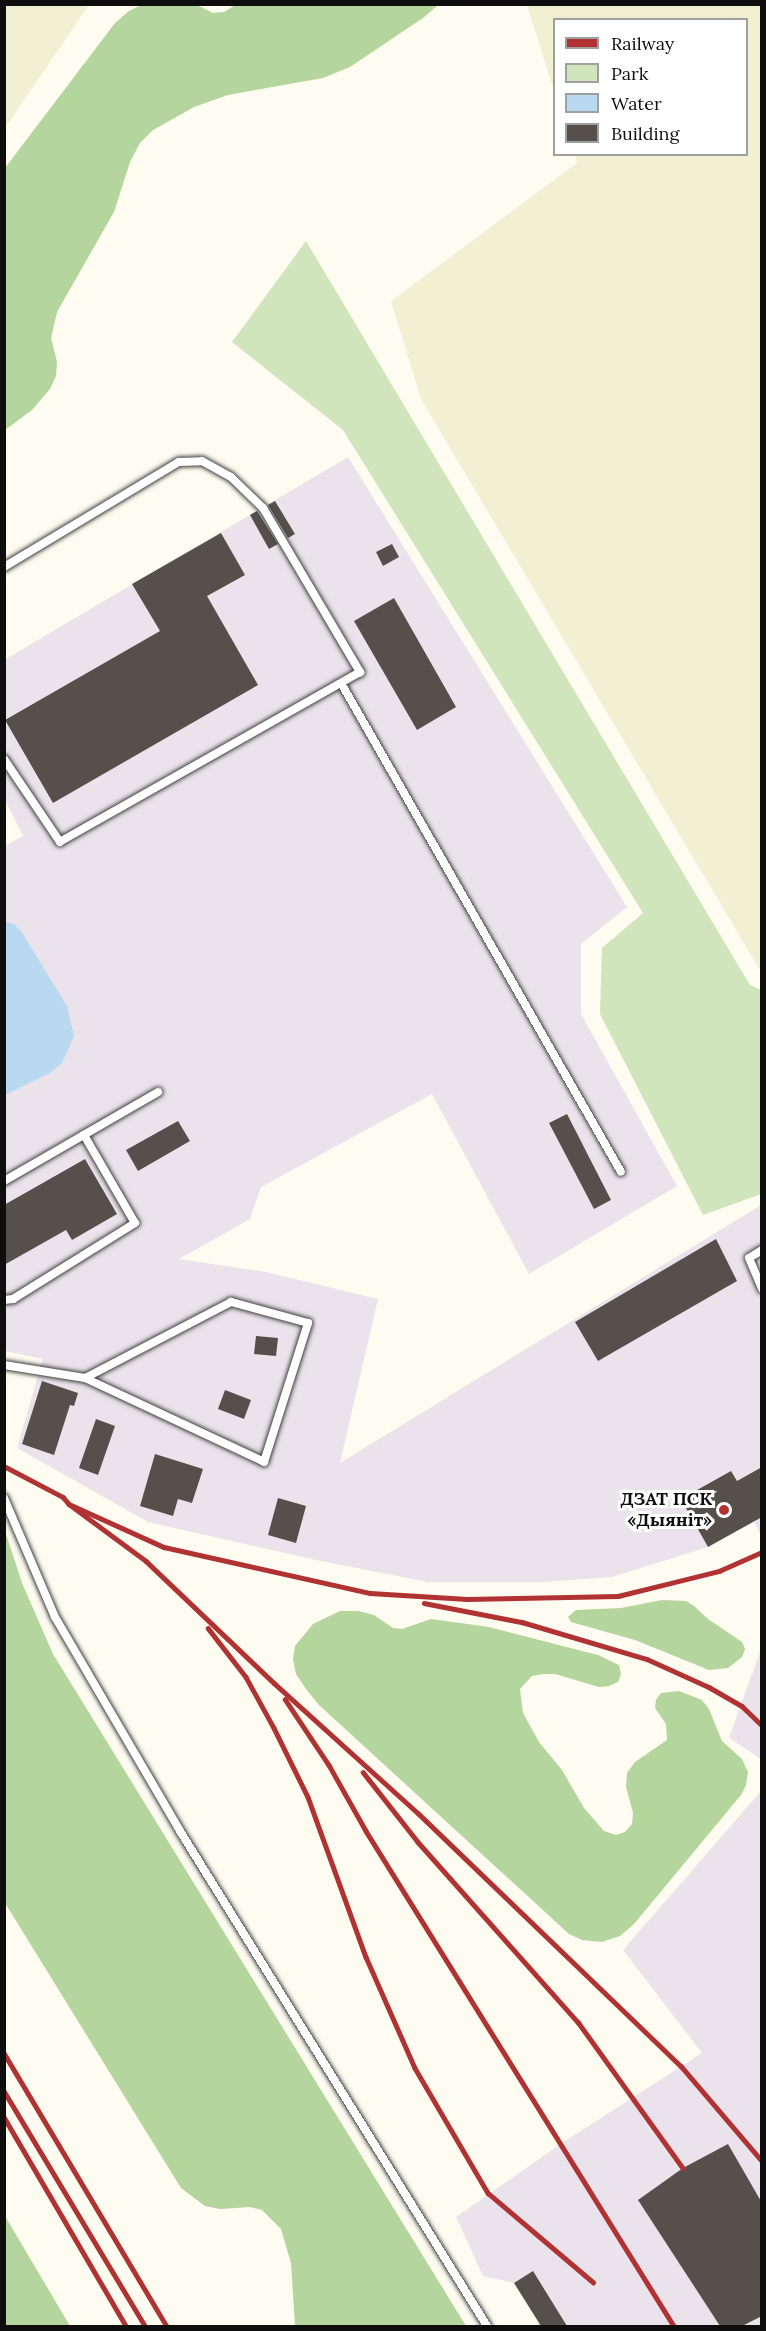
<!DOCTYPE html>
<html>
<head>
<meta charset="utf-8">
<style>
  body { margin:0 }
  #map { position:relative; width:766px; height:2331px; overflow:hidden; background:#fefbf0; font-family:Lora,serif }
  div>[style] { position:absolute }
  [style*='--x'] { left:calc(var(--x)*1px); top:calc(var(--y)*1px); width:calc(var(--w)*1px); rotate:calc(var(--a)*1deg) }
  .industrial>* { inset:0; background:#ebe3ec }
  .farmland>* { inset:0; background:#f2f0d2 }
  .green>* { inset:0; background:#d0e5bc }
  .forest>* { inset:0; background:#b4d59d }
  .water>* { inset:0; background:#b9d9f1 }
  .building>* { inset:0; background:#55504b }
  .roads { filter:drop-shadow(0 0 2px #414141) drop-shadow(0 0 2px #414141) }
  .lane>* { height:8px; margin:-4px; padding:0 4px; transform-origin:4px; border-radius:4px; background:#fff }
  .rail>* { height:4.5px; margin:-2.25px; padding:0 2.25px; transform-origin:2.25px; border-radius:2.25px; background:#b13232 }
  .dots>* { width:16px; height:16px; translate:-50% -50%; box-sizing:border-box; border:3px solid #fff; border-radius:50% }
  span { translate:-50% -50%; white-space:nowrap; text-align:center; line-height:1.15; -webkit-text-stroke:6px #fff; paint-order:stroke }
  .poi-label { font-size:18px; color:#0e0e0e; font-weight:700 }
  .right { translate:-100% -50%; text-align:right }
  .frame { position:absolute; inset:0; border:6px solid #0e0e0e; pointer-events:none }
  .legend { position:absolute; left:553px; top:18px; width:195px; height:138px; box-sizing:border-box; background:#fff; border:2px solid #9f9f9f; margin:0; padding:8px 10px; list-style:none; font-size:18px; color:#0e0e0e }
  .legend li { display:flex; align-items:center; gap:12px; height:30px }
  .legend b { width:30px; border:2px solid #9f9f9f }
</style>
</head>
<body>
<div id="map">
  <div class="industrial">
    <div style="clip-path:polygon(348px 457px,627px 907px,581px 944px,581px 1014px,677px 1186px,529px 1274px,432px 1094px,261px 1187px,250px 1219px,179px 1259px,266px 1272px,378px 1299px,340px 1463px,761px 1205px,761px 1535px,753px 1520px,708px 1547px,612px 1577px,543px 1582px,428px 1582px,316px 1560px,148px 1522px,17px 1448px,43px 1359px,5px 1351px,4px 846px,23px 836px,5px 800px,4px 660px)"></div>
    <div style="clip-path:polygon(761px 1649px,761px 1759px,729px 1738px)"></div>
    <div style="clip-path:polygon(761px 1791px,761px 2326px,535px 2326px,539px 2323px,514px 2283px,483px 2276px,456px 2217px,559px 2145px,702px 2053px,623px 1950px)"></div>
  </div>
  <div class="farmland">
    <div style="clip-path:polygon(5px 4px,89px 5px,5px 128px,4px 5px)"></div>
    <div style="clip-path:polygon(527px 5px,761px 5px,761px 972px,421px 399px,391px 301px,577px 163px,575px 155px,746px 154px,746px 20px,554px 20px,554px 91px)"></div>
  </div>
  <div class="green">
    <div style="clip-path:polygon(306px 241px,750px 985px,761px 990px,761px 1194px,703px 1215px,600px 1014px,602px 948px,643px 913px,343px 430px,232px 342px)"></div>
  </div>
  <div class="forest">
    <div style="clip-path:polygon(237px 4px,438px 5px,423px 18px,350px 67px,323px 78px,228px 95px,194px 107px,153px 130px,140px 143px,130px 162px,114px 212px,57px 312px,51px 338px,57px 362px,56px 376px,50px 389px,32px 410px,5px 430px,5px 168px,115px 23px,129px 11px,141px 5px,195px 4px,213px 13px,224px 12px)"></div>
    <div style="clip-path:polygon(5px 1531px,22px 1583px,53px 1654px,466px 2326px,295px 2326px,291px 2263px,281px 2229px,262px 2210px,250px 2207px,220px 2209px,205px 2206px,181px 2188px,5px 1903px)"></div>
    <div style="clip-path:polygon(662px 1600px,686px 1601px,694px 1606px,708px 1619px,742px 1642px,745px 1649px,742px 1657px,728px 1668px,709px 1670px,635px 1640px,571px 1622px,568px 1617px,576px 1610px,621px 1608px)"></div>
    <div style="clip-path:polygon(340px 1611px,358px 1611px,374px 1615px,393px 1628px,402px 1629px,431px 1619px,489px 1627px,598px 1655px,619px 1665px,621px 1674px,618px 1682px,609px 1686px,599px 1687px,555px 1674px,543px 1674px,532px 1676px,520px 1689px,523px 1713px,539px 1742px,562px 1770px,584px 1808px,604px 1831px,616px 1835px,625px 1832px,632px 1824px,633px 1813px,626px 1787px,627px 1773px,635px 1762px,667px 1740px,666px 1724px,655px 1708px,656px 1700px,661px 1693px,679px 1691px,702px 1700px,709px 1709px,722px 1741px,742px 1759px,748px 1772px,746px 1785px,741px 1795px,634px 1924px,620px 1936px,602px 1942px,582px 1940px,569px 1934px,319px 1705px,306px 1689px,296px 1674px,293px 1659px,295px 1646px,313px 1624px)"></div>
    <div style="clip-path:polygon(4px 2216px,5px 2216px,70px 2326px,5px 2326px)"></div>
  </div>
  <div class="water">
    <div style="clip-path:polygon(5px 921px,15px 925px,21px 931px,67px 1006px,74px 1036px,62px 1063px,50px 1073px,5px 1095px)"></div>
  </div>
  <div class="building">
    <div style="clip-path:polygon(275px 501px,295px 534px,288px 538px,268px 505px)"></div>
    <div style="clip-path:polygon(257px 511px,278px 544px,269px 549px,250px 515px)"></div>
    <div style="clip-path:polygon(221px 533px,245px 575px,207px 596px,258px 685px,53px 803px,5px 720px,160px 631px,132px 584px)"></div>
    <div style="clip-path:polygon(392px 544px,399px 557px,383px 566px,376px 552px)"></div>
    <div style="clip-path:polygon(394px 598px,456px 707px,417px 730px,354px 621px)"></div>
    <div style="clip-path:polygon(567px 1114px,611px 1200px,594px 1209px,549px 1123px)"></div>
    <div style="clip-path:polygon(178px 1121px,190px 1141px,138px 1171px,126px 1150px)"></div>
    <div style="clip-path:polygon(85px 1159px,117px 1214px,72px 1240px,66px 1230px,4px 1265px,4px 1205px)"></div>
    <div style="clip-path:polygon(716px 1239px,737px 1281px,598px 1361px,575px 1322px)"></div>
    <div style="clip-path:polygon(256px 1336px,278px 1338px,276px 1356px,254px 1354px)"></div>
    <div style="clip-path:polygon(42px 1381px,78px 1393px,74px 1406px,70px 1405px,54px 1455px,22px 1444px)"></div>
    <div style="clip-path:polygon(225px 1390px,251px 1400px,244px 1419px,218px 1409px)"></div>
    <div style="clip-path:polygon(96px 1419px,115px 1426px,98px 1475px,79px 1468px)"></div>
    <div style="clip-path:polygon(155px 1454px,203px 1469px,192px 1503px,178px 1499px,173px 1516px,140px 1506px)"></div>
    <div style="clip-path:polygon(762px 1467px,762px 1517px,708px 1547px,681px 1499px,731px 1471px,737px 1481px)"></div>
    <div style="clip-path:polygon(278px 1498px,306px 1506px,296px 1543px,268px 1535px)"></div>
    <div style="clip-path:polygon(728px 2144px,762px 2203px,762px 2316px,742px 2326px,720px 2326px,638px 2200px,683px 2168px)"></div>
    <div style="clip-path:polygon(533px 2271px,567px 2326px,541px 2326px,514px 2283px)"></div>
  </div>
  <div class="roads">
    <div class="lane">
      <div style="--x:4;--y:567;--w:204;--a:-31"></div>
      <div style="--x:179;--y:462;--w:23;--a:-2"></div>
      <div style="--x:202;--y:461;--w:33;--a:29"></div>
      <div style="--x:231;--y:477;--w:45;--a:44.1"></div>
      <div style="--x:263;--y:508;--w:191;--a:59.4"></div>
      <div style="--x:360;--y:672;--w:345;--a:150.5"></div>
      <div style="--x:60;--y:842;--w:100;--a:-124"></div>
      <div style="--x:341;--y:683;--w:563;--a:60.2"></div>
      <div style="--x:4;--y:1181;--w:178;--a:-30"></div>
      <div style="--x:762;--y:1250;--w:15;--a:148"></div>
      <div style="--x:749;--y:1258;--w:34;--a:67"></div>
      <div style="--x:4;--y:1300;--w:9;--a:-6"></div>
      <div style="--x:13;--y:1299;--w:144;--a:-31.9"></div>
      <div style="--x:135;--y:1223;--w:102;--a:-120.1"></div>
      <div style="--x:4;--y:1365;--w:82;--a:9.1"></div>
      <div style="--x:85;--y:1378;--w:198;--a:25.1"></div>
      <div style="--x:264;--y:1462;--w:146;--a:-72.4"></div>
      <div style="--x:308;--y:1323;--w:80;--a:-164.7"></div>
      <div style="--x:231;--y:1302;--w:165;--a:152.5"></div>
      <div style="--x:4;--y:1498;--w:129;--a:66.8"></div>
      <div style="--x:55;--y:1617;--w:248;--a:59.7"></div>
      <div style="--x:180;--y:1831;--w:582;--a:58.19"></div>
    </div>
  </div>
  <div class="rail">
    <div style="--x:4;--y:1466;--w:67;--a:27.7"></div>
    <div style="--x:63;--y:1497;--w:9;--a:49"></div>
    <div style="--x:69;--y:1504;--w:104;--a:24.4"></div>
    <div style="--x:164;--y:1547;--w:211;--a:12.6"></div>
    <div style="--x:370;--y:1593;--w:97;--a:3.5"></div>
    <div style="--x:467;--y:1599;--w:151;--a:-1.1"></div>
    <div style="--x:618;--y:1596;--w:104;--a:-13.9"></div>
    <div style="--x:719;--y:1571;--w:47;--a:-23.8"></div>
    <div style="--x:69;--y:1504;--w:96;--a:36.5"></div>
    <div style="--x:146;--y:1561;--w:177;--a:43.6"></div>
    <div style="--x:274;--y:1683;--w:195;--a:42.1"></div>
    <div style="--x:419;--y:1814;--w:364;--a:43.9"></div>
    <div style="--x:681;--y:2066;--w:125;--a:49.5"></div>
    <div style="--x:424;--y:1603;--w:100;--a:11"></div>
    <div style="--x:522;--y:1622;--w:130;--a:16.5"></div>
    <div style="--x:647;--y:1659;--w:68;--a:24.3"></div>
    <div style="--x:709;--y:1687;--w:38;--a:30"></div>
    <div style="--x:742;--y:1706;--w:28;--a:44"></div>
    <div style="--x:208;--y:1628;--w:62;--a:52.2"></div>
    <div style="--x:246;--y:1677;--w:58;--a:61.2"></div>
    <div style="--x:274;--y:1728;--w:77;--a:63.8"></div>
    <div style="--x:308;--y:1797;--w:170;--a:70.1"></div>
    <div style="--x:366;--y:1957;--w:121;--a:66.2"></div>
    <div style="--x:415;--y:2068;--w:145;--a:59.7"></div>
    <div style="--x:488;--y:2193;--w:138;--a:40.3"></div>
    <div style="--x:285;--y:1699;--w:79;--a:56.3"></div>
    <div style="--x:329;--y:1765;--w:76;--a:60.7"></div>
    <div style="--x:366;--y:1831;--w:583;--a:58.11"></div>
    <div style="--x:363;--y:1772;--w:89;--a:51.8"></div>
    <div style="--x:418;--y:1842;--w:241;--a:48.4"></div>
    <div style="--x:578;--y:2022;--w:180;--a:54.3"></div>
    <div style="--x:4;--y:2053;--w:318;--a:59.2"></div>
    <div style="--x:4;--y:2091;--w:274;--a:59"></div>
    <div style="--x:4;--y:2117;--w:242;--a:59.7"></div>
  </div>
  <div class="dots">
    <div style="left:724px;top:1510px;background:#b13232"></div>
  </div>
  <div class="poi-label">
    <span class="right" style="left:712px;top:1510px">ДЗАТ ПСК<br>«Дыяніт»</span>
  </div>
  <div class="frame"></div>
  <ul class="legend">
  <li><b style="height:8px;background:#b13232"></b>Railway</li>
  <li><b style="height:16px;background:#d0e5bc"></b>Park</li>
  <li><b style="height:16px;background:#b9d9f1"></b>Water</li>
  <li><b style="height:16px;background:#55504b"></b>Building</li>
  </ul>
</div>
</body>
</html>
